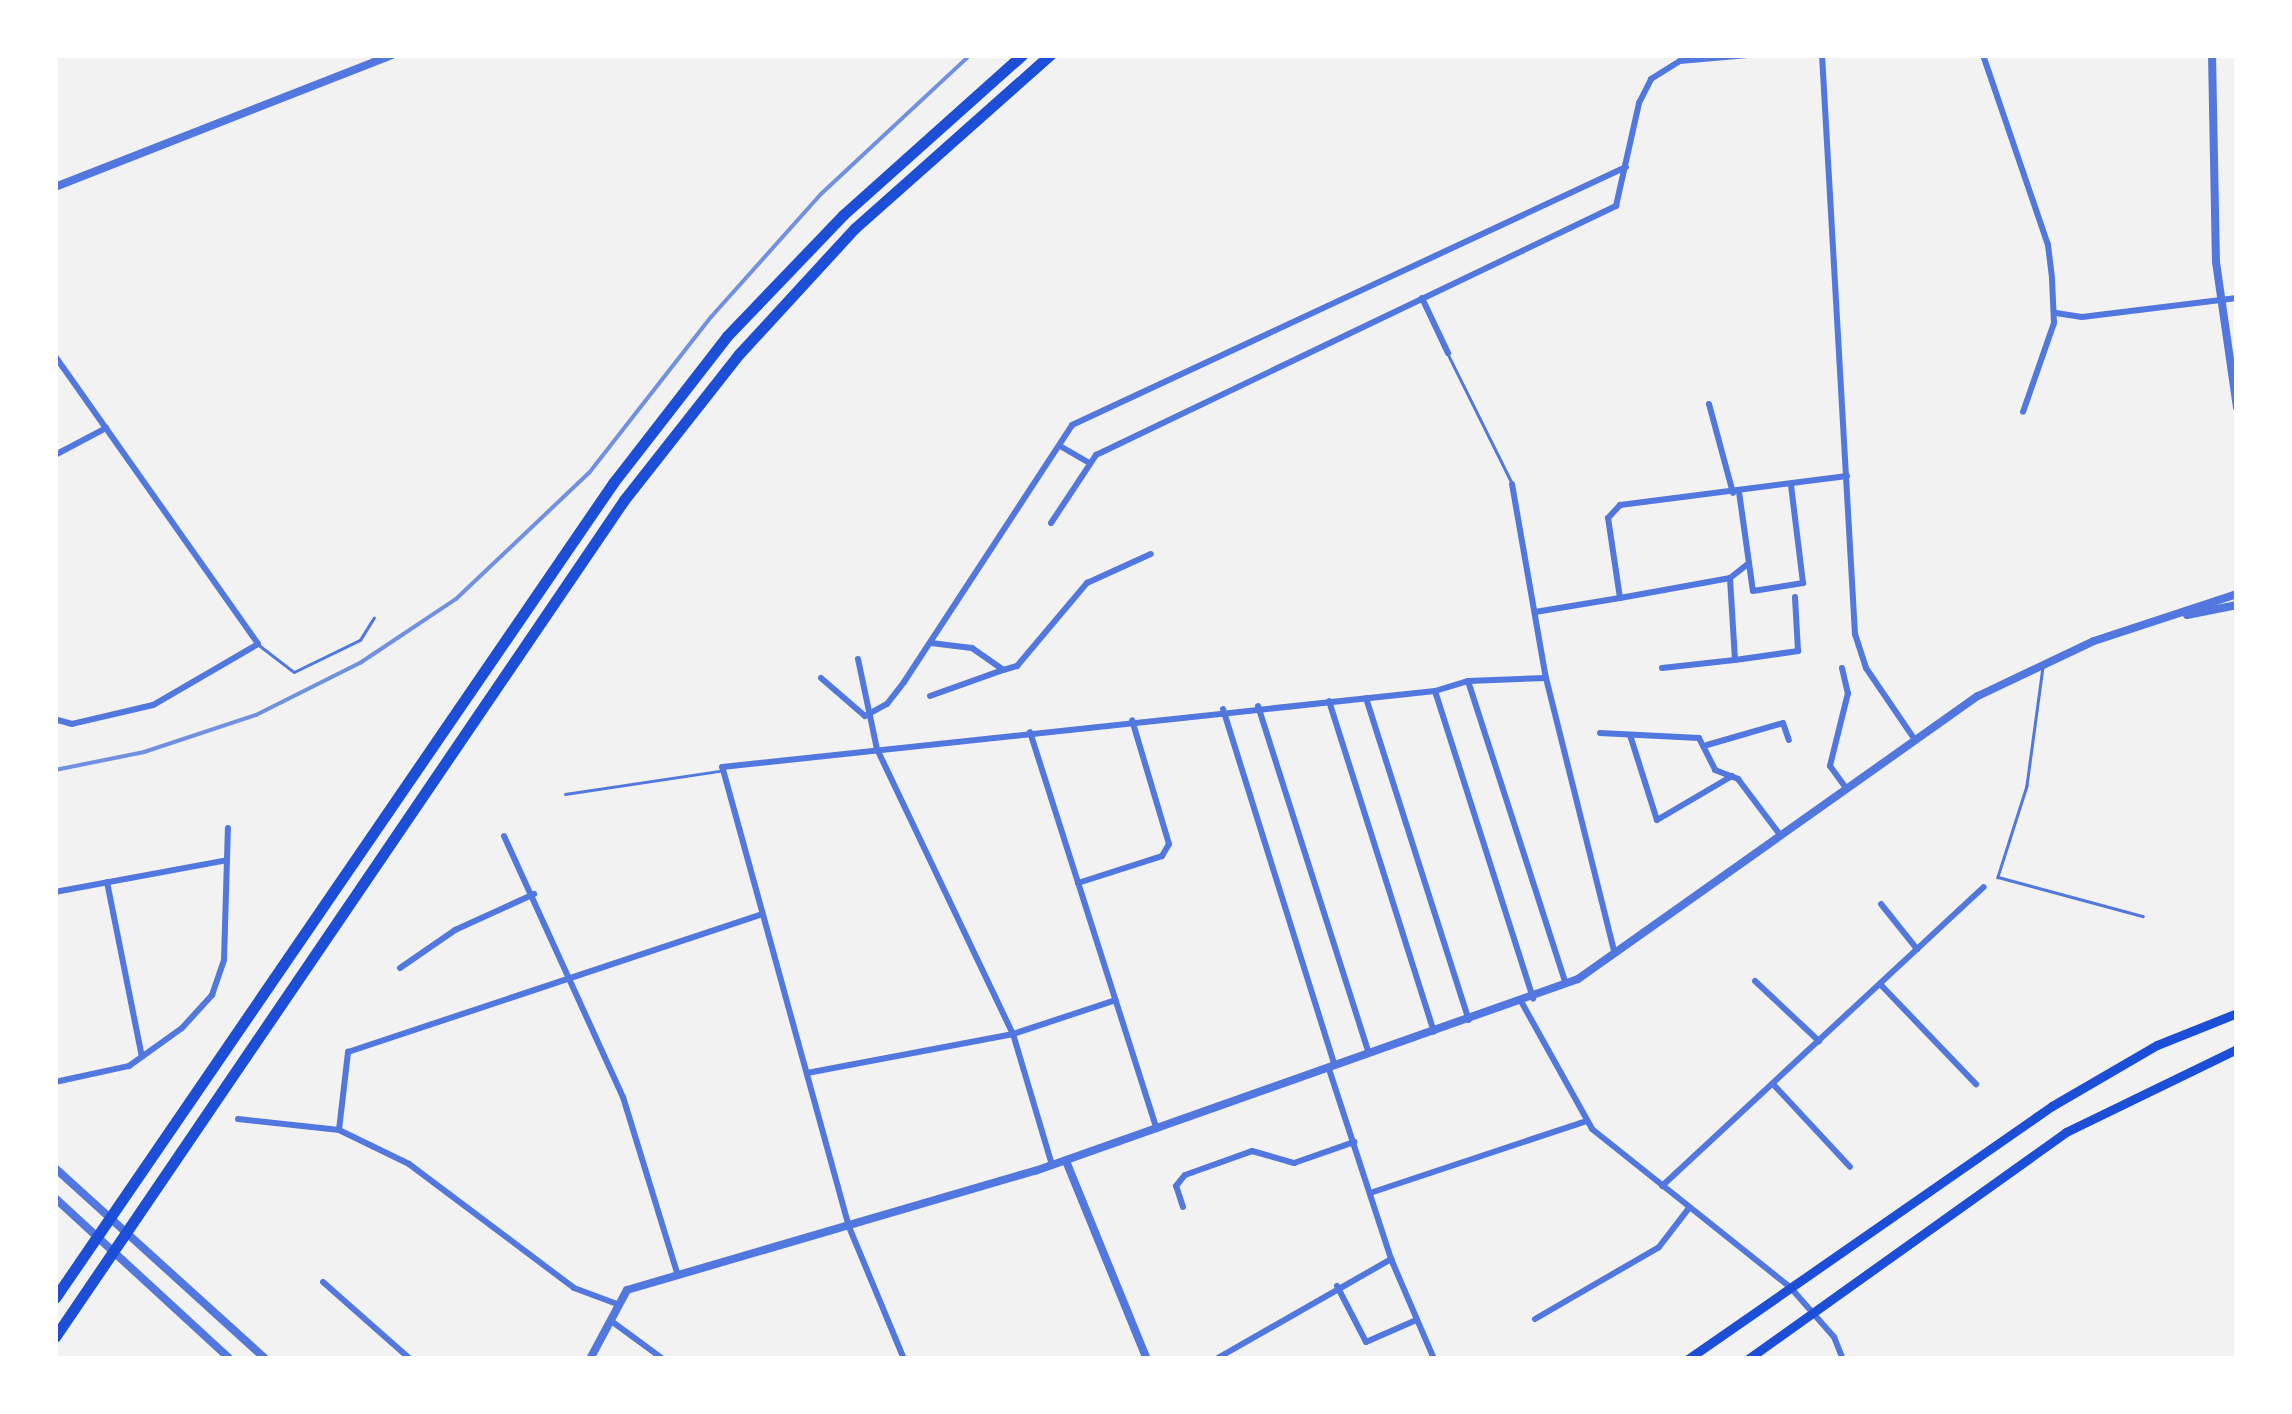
<!DOCTYPE html>
<html>
<head>
<meta charset="utf-8">
<style>
  body { margin:0 }
  #map { position:relative; width:2292px; height:1414px; overflow:hidden; background:#f2f2f2; font-family:"Fira Sans Condensed",sans-serif }
  div>[style] { position:absolute }
  [style*='--x'] { left:calc(var(--x)*1px); top:calc(var(--y)*1px); width:calc(var(--w)*1px); rotate:calc(var(--a)*1deg) }
  .service>* { height:2.5px; margin:-1.25px; padding:0 1.25px; transform-origin:1.25px; border-radius:1.25px; background:#5277de }
  .minor>* { height:6px; margin:-3px; padding:0 3px; transform-origin:3px; border-radius:3px; background:#5277de }
  .tertiary>* { height:8px; margin:-4px; padding:0 4px; transform-origin:4px; border-radius:4px; background:#5277de }
  .secondary>* { height:9px; margin:-4.5px; padding:0 4.5px; transform-origin:4.5px; border-radius:4.5px; background:#1d4ed8 }
  .motorway>* { height:11px; margin:-5.5px; padding:0 5.5px; transform-origin:5.5px; border-radius:5.5px; background:#1d4ed8 }
  .rail>* { height:4px; margin:-2px; padding:0 2px; transform-origin:2px; border-radius:2px; background:#7290e2 }
  span { translate:-50% -50%; white-space:nowrap; text-align:center; line-height:1.15; -webkit-text-stroke:10px #fff; paint-order:stroke }
  .frame { position:absolute; inset:0; border:58px solid #fff; pointer-events:none }
</style>
</head>
<body>
<div id="map">
  <div class="service">
    <div style="--x:1449;--y:356;--w:142;--a:63.6"></div>
    <div style="--x:259;--y:645;--w:44;--a:37.6"></div>
    <div style="--x:294;--y:672;--w:73;--a:-25.9"></div>
    <div style="--x:360;--y:640;--w:26;--a:-58"></div>
    <div style="--x:2043;--y:667;--w:120;--a:97.7"></div>
    <div style="--x:2027;--y:786;--w:96;--a:107.7"></div>
    <div style="--x:1998;--y:877;--w:150;--a:15.1"></div>
    <div style="--x:565;--y:794;--w:156;--a:-8.5"></div>
  </div>
  <div class="minor">
    <div style="--x:1822;--y:55;--w:580;--a:86.74"></div>
    <div style="--x:1855;--y:634;--w:36;--a:72"></div>
    <div style="--x:1866;--y:668;--w:83;--a:55.7"></div>
    <div style="--x:1983;--y:55;--w:201;--a:71.1"></div>
    <div style="--x:2048;--y:245;--w:34;--a:83"></div>
    <div style="--x:2052;--y:279;--w:44;--a:87.4"></div>
    <div style="--x:2054;--y:323;--w:94;--a:109.2"></div>
    <div style="--x:1422;--y:298;--w:61;--a:64.7"></div>
    <div style="--x:2056;--y:313;--w:26;--a:9"></div>
    <div style="--x:2082;--y:317;--w:156;--a:-7"></div>
    <div style="--x:55;--y:356;--w:352;--a:54.8"></div>
    <div style="--x:258;--y:644;--w:121;--a:149.8"></div>
    <div style="--x:153;--y:705;--w:83;--a:166.8"></div>
    <div style="--x:72;--y:724;--w:18;--a:-164"></div>
    <div style="--x:1709;--y:404;--w:92;--a:74.9"></div>
    <div style="--x:1060;--y:446;--w:34;--a:30"></div>
    <div style="--x:55;--y:455;--w:58;--a:-27.9"></div>
    <div style="--x:1512;--y:484;--w:197;--a:80.1"></div>
    <div style="--x:1546;--y:678;--w:284;--a:76"></div>
    <div style="--x:1051;--y:523;--w:82;--a:-56.5"></div>
    <div style="--x:1096;--y:455;--w:577;--a:-25.59"></div>
    <div style="--x:1616;--y:206;--w:106;--a:-77.4"></div>
    <div style="--x:1639;--y:103;--w:27;--a:-63"></div>
    <div style="--x:1651;--y:79;--w:34;--a:-32"></div>
    <div style="--x:1680;--y:61;--w:68;--a:-5"></div>
    <div style="--x:1749;--y:563;--w:28;--a:82"></div>
    <div style="--x:1753;--y:591;--w:51;--a:-9.1"></div>
    <div style="--x:1803;--y:583;--w:99;--a:-97"></div>
    <div style="--x:1620;--y:598;--w:112;--a:-10.3"></div>
    <div style="--x:1535;--y:612;--w:86;--a:-9.4"></div>
    <div style="--x:1620;--y:598;--w:81;--a:-98.5"></div>
    <div style="--x:1608;--y:518;--w:18;--a:-47"></div>
    <div style="--x:1620;--y:505;--w:229;--a:-7.3"></div>
    <div style="--x:931;--y:643;--w:41;--a:7"></div>
    <div style="--x:972;--y:648;--w:38;--a:35"></div>
    <div style="--x:1003;--y:670;--w:15;--a:-16"></div>
    <div style="--x:1017;--y:666;--w:109;--a:-49.9"></div>
    <div style="--x:1087;--y:583;--w:70;--a:-24.4"></div>
    <div style="--x:858;--y:659;--w:92;--a:78.1"></div>
    <div style="--x:877;--y:749;--w:316;--a:64.5"></div>
    <div style="--x:1013;--y:1034;--w:137;--a:73.4"></div>
    <div style="--x:1735;--y:660;--w:64;--a:-8.1"></div>
    <div style="--x:1798;--y:651;--w:54;--a:-93.2"></div>
    <div style="--x:1662;--y:668;--w:73;--a:-6.3"></div>
    <div style="--x:1735;--y:660;--w:82;--a:-93.5"></div>
    <div style="--x:1730;--y:578;--w:24;--a:-38"></div>
    <div style="--x:1749;--y:563;--w:72;--a:-98"></div>
    <div style="--x:1842;--y:668;--w:26;--a:77"></div>
    <div style="--x:1848;--y:693;--w:75;--a:103.9"></div>
    <div style="--x:1830;--y:766;--w:26;--a:54"></div>
    <div style="--x:821;--y:678;--w:58;--a:40.8"></div>
    <div style="--x:1468;--y:681;--w:318;--a:72.1"></div>
    <div style="--x:1435;--y:691;--w:323;--a:72.3"></div>
    <div style="--x:930;--y:696;--w:77;--a:-19.6"></div>
    <div style="--x:1366;--y:698;--w:338;--a:72.3"></div>
    <div style="--x:1329;--y:701;--w:347;--a:72.4"></div>
    <div style="--x:1258;--y:706;--w:365;--a:72.3"></div>
    <div style="--x:1223;--y:709;--w:374;--a:72.6"></div>
    <div style="--x:865;--y:716;--w:25;--a:-29"></div>
    <div style="--x:887;--y:704;--w:28;--a:-52"></div>
    <div style="--x:904;--y:682;--w:307;--a:-56.8"></div>
    <div style="--x:1072;--y:425;--w:611;--a:-24.97"></div>
    <div style="--x:1030;--y:732;--w:417;--a:72.3"></div>
    <div style="--x:1600;--y:733;--w:99;--a:2.9"></div>
    <div style="--x:1699;--y:738;--w:36;--a:63"></div>
    <div style="--x:1715;--y:770;--w:25;--a:21"></div>
    <div style="--x:1738;--y:779;--w:71;--a:53"></div>
    <div style="--x:1630;--y:735;--w:89;--a:72.4"></div>
    <div style="--x:1657;--y:820;--w:87;--a:-30.4"></div>
    <div style="--x:1707;--y:745;--w:79;--a:-16.1"></div>
    <div style="--x:1783;--y:723;--w:18;--a:71"></div>
    <div style="--x:504;--y:836;--w:287;--a:65.5"></div>
    <div style="--x:623;--y:1097;--w:187;--a:72.9"></div>
    <div style="--x:107;--y:882;--w:178;--a:78.7"></div>
    <div style="--x:1078;--y:883;--w:88;--a:-17.8"></div>
    <div style="--x:1162;--y:856;--w:14;--a:-60"></div>
    <div style="--x:1169;--y:844;--w:129;--a:-106.6"></div>
    <div style="--x:55;--y:892;--w:175;--a:-10.5"></div>
    <div style="--x:1881;--y:904;--w:58;--a:51.3"></div>
    <div style="--x:400;--y:968;--w:67;--a:-34.6"></div>
    <div style="--x:455;--y:930;--w:87;--a:-24.5"></div>
    <div style="--x:1755;--y:981;--w:88;--a:43.2"></div>
    <div style="--x:1880;--y:984;--w:139;--a:46.2"></div>
    <div style="--x:1522;--y:1003;--w:144;--a:60.9"></div>
    <div style="--x:1592;--y:1129;--w:253;--a:38.6"></div>
    <div style="--x:1790;--y:1287;--w:67;--a:48.7"></div>
    <div style="--x:1834;--y:1337;--w:24;--a:68"></div>
    <div style="--x:1329;--y:1069;--w:200;--a:71.9"></div>
    <div style="--x:1391;--y:1259;--w:109;--a:66.7"></div>
    <div style="--x:807;--y:1073;--w:210;--a:-10.7"></div>
    <div style="--x:1013;--y:1034;--w:108;--a:-18.3"></div>
    <div style="--x:55;--y:1082;--w:76;--a:-12.2"></div>
    <div style="--x:129;--y:1066;--w:65;--a:-35.6"></div>
    <div style="--x:182;--y:1028;--w:45;--a:-47.7"></div>
    <div style="--x:212;--y:995;--w:37;--a:-71"></div>
    <div style="--x:224;--y:960;--w:132;--a:-88.3"></div>
    <div style="--x:1773;--y:1084;--w:113;--a:47.1"></div>
    <div style="--x:238;--y:1119;--w:102;--a:6.2"></div>
    <div style="--x:339;--y:1130;--w:78;--a:25.9"></div>
    <div style="--x:409;--y:1164;--w:206;--a:36.9"></div>
    <div style="--x:574;--y:1288;--w:46;--a:20.4"></div>
    <div style="--x:339;--y:1130;--w:79;--a:-83.4"></div>
    <div style="--x:348;--y:1052;--w:435;--a:-18.4"></div>
    <div style="--x:1662;--y:1186;--w:439;--a:-42.9"></div>
    <div style="--x:1370;--y:1193;--w:228;--a:-18.4"></div>
    <div style="--x:1183;--y:1207;--w:22;--a:-108"></div>
    <div style="--x:1176;--y:1186;--w:14;--a:-51"></div>
    <div style="--x:1185;--y:1175;--w:71;--a:-19.7"></div>
    <div style="--x:1252;--y:1151;--w:44;--a:15.9"></div>
    <div style="--x:1294;--y:1163;--w:64;--a:-19.3"></div>
    <div style="--x:323;--y:1282;--w:116;--a:41.5"></div>
    <div style="--x:1337;--y:1286;--w:63;--a:62.6"></div>
    <div style="--x:1366;--y:1342;--w:55;--a:-23.7"></div>
    <div style="--x:1535;--y:1319;--w:143;--a:-30.1"></div>
    <div style="--x:1659;--y:1247;--w:49;--a:-52.4"></div>
    <div style="--x:614;--y:1323;--w:61;--a:36.3"></div>
    <div style="--x:904;--y:1359;--w:143;--a:-112.6"></div>
    <div style="--x:849;--y:1227;--w:477;--a:-105.4"></div>
    <div style="--x:722;--y:767;--w:717;--a:-6.08"></div>
    <div style="--x:1435;--y:691;--w:34;--a:-17"></div>
    <div style="--x:1468;--y:681;--w:78;--a:-2.2"></div>
    <div style="--x:1216;--y:1359;--w:202;--a:-29.7"></div>
  </div>
  <div class="tertiary">
    <div style="--x:2212;--y:55;--w:207;--a:88.9"></div>
    <div style="--x:2216;--y:262;--w:147;--a:81.8"></div>
    <div style="--x:55;--y:187;--w:362;--a:-21.4"></div>
    <div style="--x:2187;--y:615;--w:51;--a:-11.3"></div>
    <div style="--x:1066;--y:1161;--w:214;--a:67.8"></div>
    <div style="--x:55;--y:1168;--w:285;--a:42.2"></div>
    <div style="--x:55;--y:1198;--w:238;--a:42.6"></div>
    <div style="--x:590;--y:1359;--w:78;--a:-61.8"></div>
    <div style="--x:627;--y:1290;--w:425;--a:-16.3"></div>
    <div style="--x:1035;--y:1171;--w:576;--a:-19.47"></div>
    <div style="--x:1578;--y:979;--w:490;--a:-35.3"></div>
    <div style="--x:1978;--y:696;--w:128;--a:-25.4"></div>
    <div style="--x:2094;--y:641;--w:151;--a:-18.2"></div>
  </div>
  <div class="secondary">
    <div style="--x:1688;--y:1359;--w:443;--a:-34.8"></div>
    <div style="--x:2052;--y:1106;--w:121;--a:-30.2"></div>
    <div style="--x:2157;--y:1045;--w:86;--a:-21.8"></div>
    <div style="--x:1748;--y:1359;--w:391;--a:-35.5"></div>
    <div style="--x:2066;--y:1132;--w:190;--a:-25.9"></div>
  </div>
  <div class="motorway">
    <div style="--x:55;--y:1298;--w:988;--a:-55.6"></div>
    <div style="--x:613;--y:483;--w:186;--a:-52.2"></div>
    <div style="--x:727;--y:336;--w:168;--a:-46.2"></div>
    <div style="--x:843;--y:215;--w:240;--a:-41.8"></div>
    <div style="--x:55;--y:1337;--w:1012;--a:-55.79"></div>
    <div style="--x:624;--y:500;--w:186;--a:-51.8"></div>
    <div style="--x:739;--y:354;--w:171;--a:-47.4"></div>
    <div style="--x:855;--y:228;--w:261;--a:-41.6"></div>
  </div>
  <div class="rail">
    <div style="--x:55;--y:770;--w:91;--a:-11.4"></div>
    <div style="--x:144;--y:752;--w:118;--a:-18.3"></div>
    <div style="--x:256;--y:715;--w:116;--a:-26.6"></div>
    <div style="--x:360;--y:663;--w:115;--a:-33.7"></div>
    <div style="--x:456;--y:599;--w:183;--a:-43.5"></div>
    <div style="--x:589;--y:473;--w:198;--a:-52"></div>
    <div style="--x:711;--y:317;--w:165;--a:-48.2"></div>
    <div style="--x:821;--y:194;--w:204;--a:-43"></div>
  </div>
  <div class="frame"></div>
</div>
</body>
</html>
